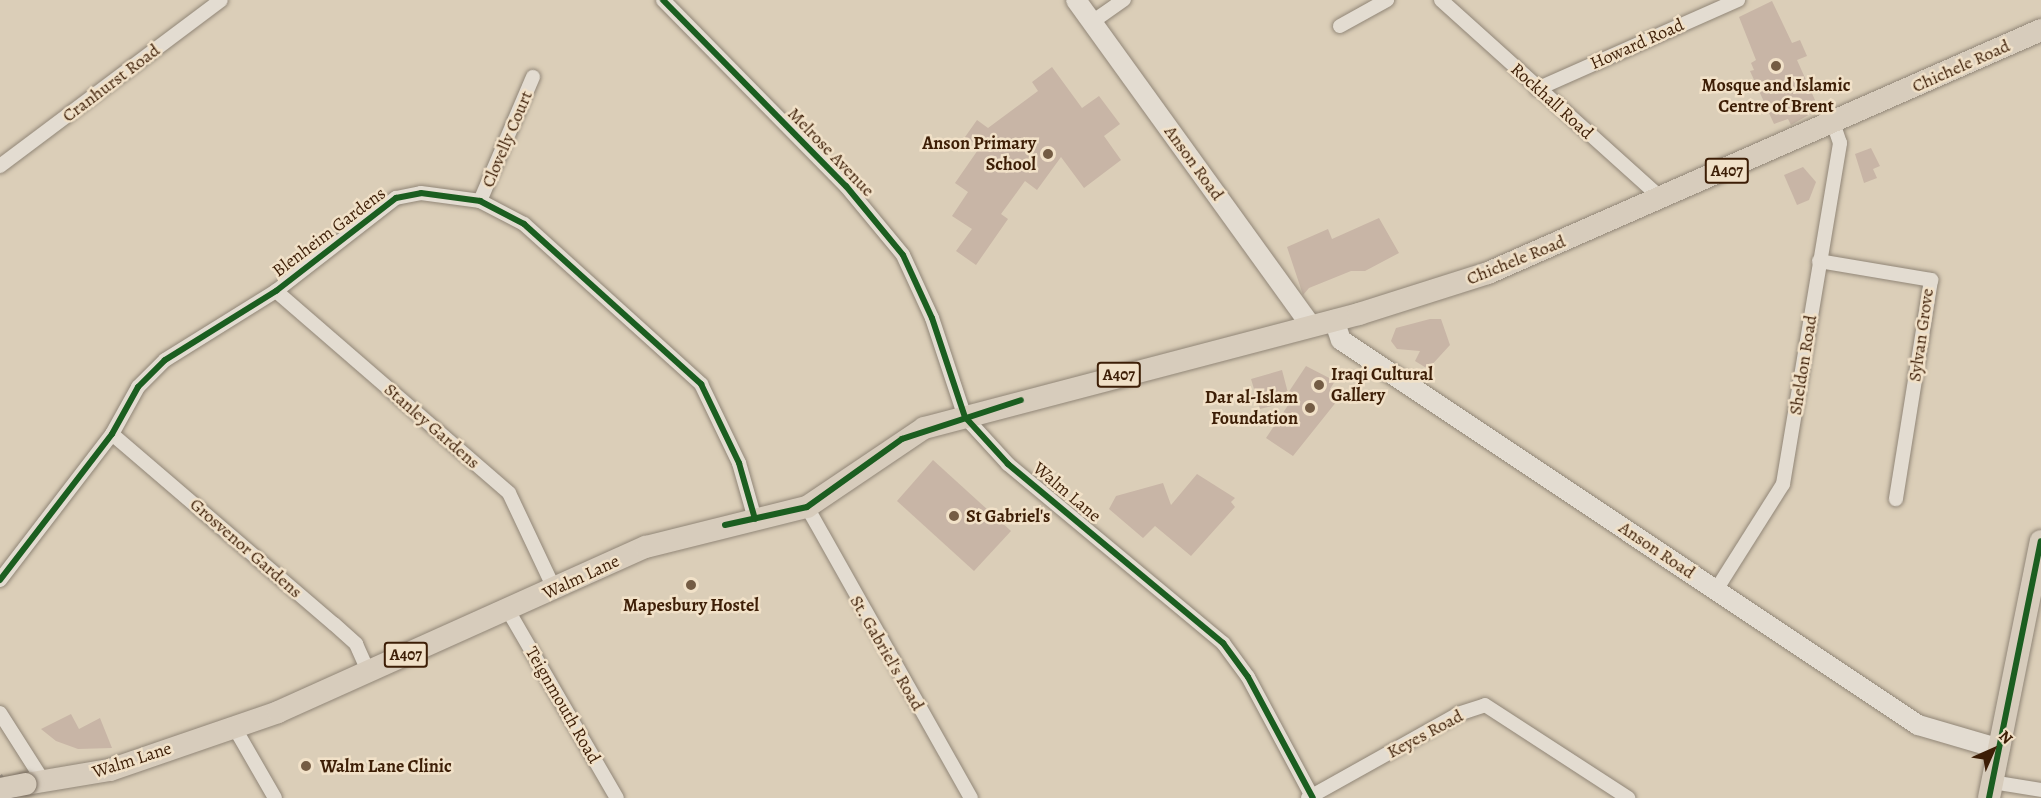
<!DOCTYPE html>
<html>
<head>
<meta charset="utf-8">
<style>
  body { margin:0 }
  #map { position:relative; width:2041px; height:798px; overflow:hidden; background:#dbceb8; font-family:Alegreya,serif }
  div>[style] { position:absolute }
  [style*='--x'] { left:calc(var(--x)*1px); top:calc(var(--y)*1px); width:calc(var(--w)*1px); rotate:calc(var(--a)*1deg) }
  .building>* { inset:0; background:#c8b5a6 }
  .roads { filter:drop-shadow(0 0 2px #918677) drop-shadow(0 0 2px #918677) }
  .street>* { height:14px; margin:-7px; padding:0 7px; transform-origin:7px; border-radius:7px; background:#e3dcd1 }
  .secondary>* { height:20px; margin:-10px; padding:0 10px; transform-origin:10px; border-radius:10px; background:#e3dcd1 }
  .primary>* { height:22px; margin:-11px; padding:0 11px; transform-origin:11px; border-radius:11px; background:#d7ccbc }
  .rail>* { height:4.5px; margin-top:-2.25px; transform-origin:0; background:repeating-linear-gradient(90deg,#a49b90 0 10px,transparent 0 20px) }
  .bridges { filter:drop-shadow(0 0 2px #7a6e60) drop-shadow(0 0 2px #7a6e60) }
  .primary-bridge>* { height:22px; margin:-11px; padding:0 11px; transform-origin:11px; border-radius:11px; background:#d7ccbc }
  .cycleway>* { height:6px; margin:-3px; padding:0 3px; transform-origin:3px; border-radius:3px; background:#1b5e20 }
  .dots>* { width:16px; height:16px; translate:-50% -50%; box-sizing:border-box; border:3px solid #f1e1c8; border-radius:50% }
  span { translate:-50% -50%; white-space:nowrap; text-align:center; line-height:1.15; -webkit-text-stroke:5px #f1e1c8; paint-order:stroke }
  .shield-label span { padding:2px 4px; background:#f1e1c8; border:2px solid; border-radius:4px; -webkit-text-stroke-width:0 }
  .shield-label { font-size:16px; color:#3d1e06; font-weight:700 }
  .street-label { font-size:18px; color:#3d1e06 }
  .poi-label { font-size:18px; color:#3d1e06; font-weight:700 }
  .right { translate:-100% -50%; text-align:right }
  .left { translate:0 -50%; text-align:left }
  .north { position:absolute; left:1963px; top:720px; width:60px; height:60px; -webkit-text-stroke:4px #f1e1c8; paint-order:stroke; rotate:45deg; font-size:16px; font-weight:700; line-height:24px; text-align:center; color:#3d1e06 }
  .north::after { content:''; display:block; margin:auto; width:21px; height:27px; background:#3d1e06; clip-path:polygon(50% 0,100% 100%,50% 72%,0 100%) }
</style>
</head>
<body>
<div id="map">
  <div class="building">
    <div style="clip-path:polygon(1772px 1px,1792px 43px,1800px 40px,1807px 56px,1797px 60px,1819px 109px,1791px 125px,1788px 119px,1774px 124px,1750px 71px,1754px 70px,1751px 63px,1756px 60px,1739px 17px)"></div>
    <div style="clip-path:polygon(1052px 67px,1082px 108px,1099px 96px,1120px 124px,1104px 136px,1121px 160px,1084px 188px,1061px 157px,1037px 190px,1025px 181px,1001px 214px,1008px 219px,976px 265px,956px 251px,972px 229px,952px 216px,968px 192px,955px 183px,980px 147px,965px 137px,977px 120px,988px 128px,1038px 91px,1032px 82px)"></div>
    <div style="clip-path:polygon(1871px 148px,1880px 166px,1873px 169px,1877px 178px,1864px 183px,1855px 154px)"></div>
    <div style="clip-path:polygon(1803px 167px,1816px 182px,1809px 200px,1797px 205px,1784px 175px)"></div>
    <div style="clip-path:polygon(1379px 218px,1399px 253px,1365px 271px,1351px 271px,1309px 288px,1303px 295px,1287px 247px,1328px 229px,1332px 239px)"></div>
    <div style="clip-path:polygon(1430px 319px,1441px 319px,1450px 345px,1428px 369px,1415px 361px,1420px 351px,1397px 349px,1391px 341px,1396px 328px)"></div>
    <div style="clip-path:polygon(1306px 366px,1335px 381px,1330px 389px,1341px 396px,1293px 456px,1266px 438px,1291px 401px,1260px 409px,1251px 379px,1282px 370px,1288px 393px)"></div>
    <div style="clip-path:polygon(933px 460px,1011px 531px,974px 571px,897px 501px)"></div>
    <div style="clip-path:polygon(1197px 474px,1235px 498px,1231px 502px,1235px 507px,1191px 556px,1155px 526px,1143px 538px,1109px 509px,1116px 496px,1163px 483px,1171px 505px)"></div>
    <div style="clip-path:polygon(71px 714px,79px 729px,100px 718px,112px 748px,78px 749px,56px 741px,41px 729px)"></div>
  </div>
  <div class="roads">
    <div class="street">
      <div style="--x:663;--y:0;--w:261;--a:45.5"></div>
      <div style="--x:846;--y:186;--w:89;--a:50.4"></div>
      <div style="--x:903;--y:255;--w:69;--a:65.3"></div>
      <div style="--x:932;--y:318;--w:104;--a:71.6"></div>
      <div style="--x:965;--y:417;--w:64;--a:47.5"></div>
      <div style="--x:1008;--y:464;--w:280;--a:39.8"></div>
      <div style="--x:1223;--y:643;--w:42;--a:53.7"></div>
      <div style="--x:1248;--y:677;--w:137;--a:61.8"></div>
      <div style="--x:1441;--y:0;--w:299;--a:42"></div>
      <div style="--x:1092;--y:22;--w:39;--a:-35"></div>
      <div style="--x:1340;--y:26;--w:54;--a:-29"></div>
      <div style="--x:1537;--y:89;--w:220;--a:-23.9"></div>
      <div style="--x:0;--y:166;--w:276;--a:-36.9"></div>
      <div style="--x:480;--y:201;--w:135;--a:-66.9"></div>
      <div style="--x:1819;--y:261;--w:114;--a:9.6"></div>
      <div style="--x:1931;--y:280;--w:222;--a:99.1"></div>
      <div style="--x:276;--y:291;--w:308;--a:40.9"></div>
      <div style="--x:509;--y:493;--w:105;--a:64.7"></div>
      <div style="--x:112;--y:434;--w:292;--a:40.6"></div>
      <div style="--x:334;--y:624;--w:30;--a:42"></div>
      <div style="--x:356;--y:644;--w:30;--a:66"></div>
      <div style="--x:807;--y:507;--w:334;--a:60.6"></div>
      <div style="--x:0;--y:580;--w:184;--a:-52.5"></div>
      <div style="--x:112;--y:434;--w:54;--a:-61"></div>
      <div style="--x:138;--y:387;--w:38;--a:-45"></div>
      <div style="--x:165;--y:360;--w:131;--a:-31.9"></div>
      <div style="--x:276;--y:291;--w:152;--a:-37.8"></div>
      <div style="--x:396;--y:198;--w:25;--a:-11"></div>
      <div style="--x:421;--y:193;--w:60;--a:7.7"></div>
      <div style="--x:480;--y:201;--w:50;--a:27.6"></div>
      <div style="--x:524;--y:224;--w:239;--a:42.1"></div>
      <div style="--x:701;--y:384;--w:88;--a:64.3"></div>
      <div style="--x:739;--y:463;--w:58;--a:74.1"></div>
      <div style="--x:1716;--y:590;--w:125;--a:-57.7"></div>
      <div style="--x:1783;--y:484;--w:346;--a:-80.5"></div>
      <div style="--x:1840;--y:143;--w:21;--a:-109"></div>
      <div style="--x:509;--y:612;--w:215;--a:59.9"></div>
      <div style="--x:0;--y:713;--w:82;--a:57.5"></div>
      <div style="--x:233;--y:725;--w:84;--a:60.1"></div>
      <div style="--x:1992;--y:782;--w:50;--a:9.3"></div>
      <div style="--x:1308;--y:798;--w:172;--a:-29.2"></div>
      <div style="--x:1458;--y:714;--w:28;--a:-18"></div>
      <div style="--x:1485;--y:705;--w:171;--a:33"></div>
    </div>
    <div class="secondary">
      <div style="--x:1076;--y:0;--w:402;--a:54.2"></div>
      <div style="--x:1334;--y:320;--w:21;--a:71"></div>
      <div style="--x:1341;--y:340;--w:694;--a:33.71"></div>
      <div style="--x:1918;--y:725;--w:85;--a:16.3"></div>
    </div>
    <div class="primary">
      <div style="--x:26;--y:784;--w:85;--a:-9.5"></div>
      <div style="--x:110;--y:770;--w:178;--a:-19"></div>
      <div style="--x:278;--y:712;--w:403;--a:-24.2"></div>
      <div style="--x:646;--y:547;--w:166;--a:-14"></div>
      <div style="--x:807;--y:507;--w:141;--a:-34"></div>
      <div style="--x:924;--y:428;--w:450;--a:-14.7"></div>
      <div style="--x:1359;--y:314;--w:135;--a:-17.6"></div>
      <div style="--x:1488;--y:273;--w:604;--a:-23.72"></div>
      <div style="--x:1989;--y:798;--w:262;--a:-78.6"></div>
    </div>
  </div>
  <div class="rail">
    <div style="--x:0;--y:775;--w:27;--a:59"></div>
  </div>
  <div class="bridges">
    <div class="primary-bridge">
      <div style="--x:0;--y:789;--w:26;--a:-11"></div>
    </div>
  </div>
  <div class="cycleway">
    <div style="--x:663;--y:0;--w:261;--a:45.5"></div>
    <div style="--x:846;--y:186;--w:89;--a:50.4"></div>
    <div style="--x:903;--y:255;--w:69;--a:65.3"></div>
    <div style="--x:932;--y:318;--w:104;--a:71.6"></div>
    <div style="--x:965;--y:417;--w:64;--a:47.5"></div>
    <div style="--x:1008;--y:464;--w:280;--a:39.8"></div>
    <div style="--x:1223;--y:643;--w:42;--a:53.7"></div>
    <div style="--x:1248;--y:677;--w:137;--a:61.8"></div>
    <div style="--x:725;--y:525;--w:84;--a:-12.4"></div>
    <div style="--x:807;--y:507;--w:117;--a:-35.6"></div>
    <div style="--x:902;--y:439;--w:125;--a:-18.1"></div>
    <div style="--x:0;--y:580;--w:184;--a:-52.5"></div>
    <div style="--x:112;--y:434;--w:54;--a:-61"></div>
    <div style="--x:138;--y:387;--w:38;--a:-45"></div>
    <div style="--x:165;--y:360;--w:131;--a:-31.9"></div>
    <div style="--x:276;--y:291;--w:152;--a:-37.8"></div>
    <div style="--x:396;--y:198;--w:25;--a:-11"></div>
    <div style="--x:421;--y:193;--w:60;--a:7.7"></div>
    <div style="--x:480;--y:201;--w:50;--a:27.6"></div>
    <div style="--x:524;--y:224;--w:239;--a:42.1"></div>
    <div style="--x:701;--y:384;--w:88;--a:64.3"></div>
    <div style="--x:739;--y:463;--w:58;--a:74.1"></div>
    <div style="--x:1989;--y:798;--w:262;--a:-78.6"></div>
  </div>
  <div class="dots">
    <div style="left:1776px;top:66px;background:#745c44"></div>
    <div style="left:1048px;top:154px;background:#745c44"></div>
    <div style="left:1319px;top:385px;background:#745c44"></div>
    <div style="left:1310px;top:408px;background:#745c44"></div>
    <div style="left:954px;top:516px;background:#745c44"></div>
    <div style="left:691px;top:585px;background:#745c44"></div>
    <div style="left:306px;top:766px;background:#745c44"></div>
  </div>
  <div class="shield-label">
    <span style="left:1727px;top:171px">A407</span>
    <span style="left:1119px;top:375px">A407</span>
    <span style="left:406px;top:655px">A407</span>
  </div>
  <div class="street-label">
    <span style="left:1637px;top:44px;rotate:-24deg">Howard Road</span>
    <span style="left:1961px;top:66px;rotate:-24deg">Chichele Road</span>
    <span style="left:111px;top:83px;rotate:-37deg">Cranhurst Road</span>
    <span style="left:1552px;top:101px;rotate:42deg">Rockhall Road</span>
    <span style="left:507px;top:139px;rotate:-67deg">Clovelly Court</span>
    <span style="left:831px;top:152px;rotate:46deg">Melrose Avenue</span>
    <span style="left:1194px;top:163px;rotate:54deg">Anson Road</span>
    <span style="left:329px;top:232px;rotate:-37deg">Blenheim Gardens</span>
    <span style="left:1516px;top:260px;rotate:-22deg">Chichele Road</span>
    <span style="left:1921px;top:335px;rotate:-82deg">Sylvan Grove</span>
    <span style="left:1803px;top:365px;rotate:-81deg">Sheldon Road</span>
    <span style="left:432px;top:426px;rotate:41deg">Stanley Gardens</span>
    <span style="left:1067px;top:492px;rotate:40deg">Walm Lane</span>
    <span style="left:246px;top:548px;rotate:41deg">Grosvenor Gardens</span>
    <span style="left:1657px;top:550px;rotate:34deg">Anson Road</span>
    <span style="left:581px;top:577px;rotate:-25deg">Walm Lane</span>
    <span style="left:887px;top:653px;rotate:60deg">St. Gabriel's Road</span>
    <span style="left:563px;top:705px;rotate:60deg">Teignmouth Road</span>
    <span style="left:1425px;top:734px;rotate:-28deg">Keyes Road</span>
    <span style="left:132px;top:760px;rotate:-18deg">Walm Lane</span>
  </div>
  <div class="poi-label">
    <span style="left:1776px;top:96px">Mosque and Islamic<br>Centre of Brent</span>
    <span class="right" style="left:1036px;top:154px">Anson Primary<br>School</span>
    <span class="left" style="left:1331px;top:385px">Iraqi Cultural<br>Gallery</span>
    <span class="right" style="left:1298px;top:408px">Dar al-Islam<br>Foundation</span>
    <span class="left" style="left:966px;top:516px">St Gabriel's</span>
    <span style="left:691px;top:605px">Mapesbury Hostel</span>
    <span class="left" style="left:320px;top:766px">Walm Lane Clinic</span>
  </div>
  <div class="north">N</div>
</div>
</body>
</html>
